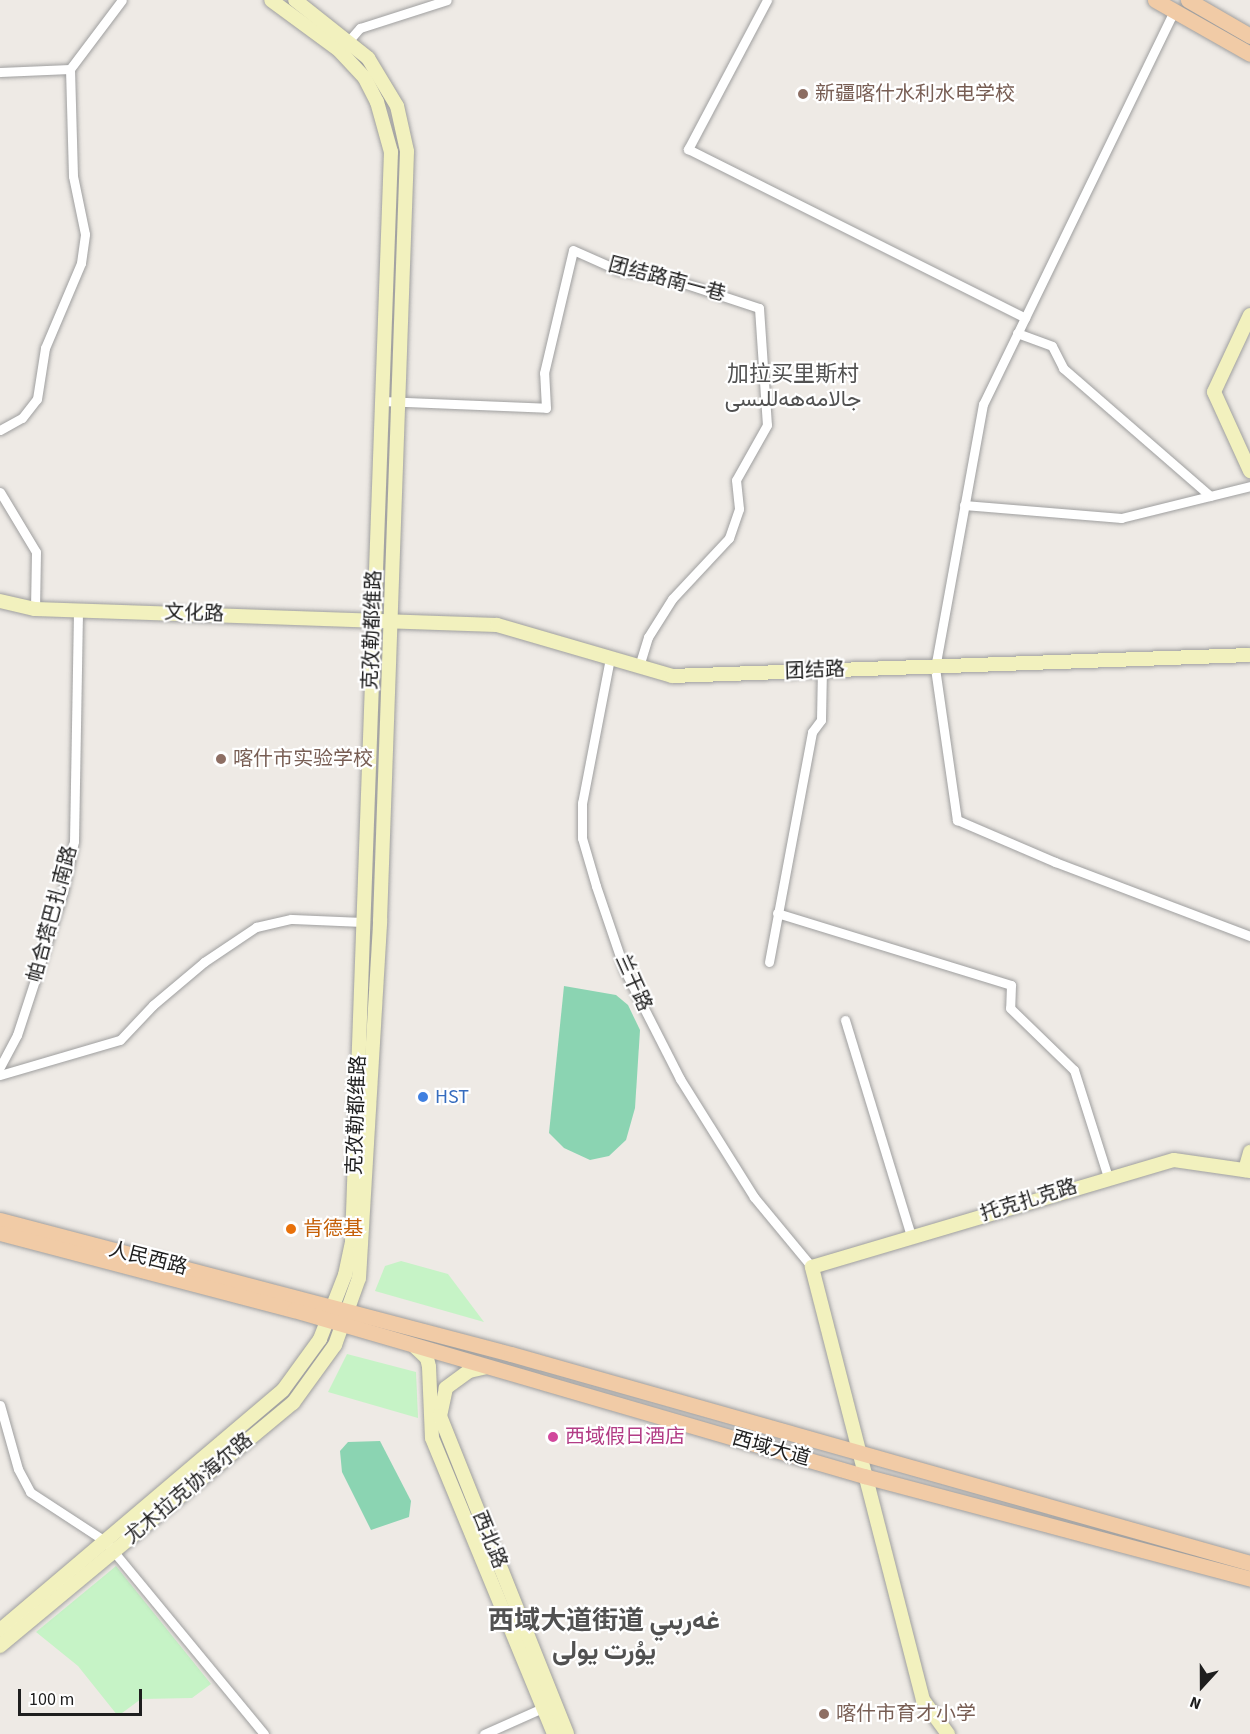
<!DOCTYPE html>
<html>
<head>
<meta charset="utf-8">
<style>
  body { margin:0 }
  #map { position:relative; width:1250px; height:1734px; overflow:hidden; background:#eeeae5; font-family:"Source Sans 3",Vazirmatn,"Noto Sans SC",sans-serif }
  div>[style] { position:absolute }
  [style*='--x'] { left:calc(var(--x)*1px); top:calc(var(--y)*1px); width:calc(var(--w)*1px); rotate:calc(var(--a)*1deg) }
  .park>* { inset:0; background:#c6f3c6 }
  .pitch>* { inset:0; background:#8bd4b2 }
  .roads { filter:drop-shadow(0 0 2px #9f9f9f) drop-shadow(0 0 2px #9f9f9f) }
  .street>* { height:9px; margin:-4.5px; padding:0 4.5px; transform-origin:4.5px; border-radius:4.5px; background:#fff }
  .secondary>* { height:14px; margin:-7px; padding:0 7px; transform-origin:7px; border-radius:7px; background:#f2f1be }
  .primary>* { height:15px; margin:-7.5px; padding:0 7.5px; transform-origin:7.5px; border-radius:7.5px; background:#f1cba6 }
  .dots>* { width:16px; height:16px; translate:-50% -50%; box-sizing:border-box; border:3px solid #fff; border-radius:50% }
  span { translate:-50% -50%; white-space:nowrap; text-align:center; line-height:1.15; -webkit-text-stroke:4.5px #fff; paint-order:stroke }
  .education-label { font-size:20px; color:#785e54 }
  .left { translate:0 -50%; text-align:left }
  .street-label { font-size:20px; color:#1e1e1e }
  .shop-label { font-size:20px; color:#366cbe }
  .food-label { font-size:20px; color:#c56008 }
  .hotel-label { font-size:20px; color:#b23c85 }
  .quarter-label { font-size:22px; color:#515151 }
  .district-label { font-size:26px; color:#515151; font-weight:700 }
  .north { position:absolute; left:1172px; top:1656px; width:60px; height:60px; -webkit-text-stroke:4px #fff; paint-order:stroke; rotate:201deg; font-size:16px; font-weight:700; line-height:24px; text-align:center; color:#1e1e1e }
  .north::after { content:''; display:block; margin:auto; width:21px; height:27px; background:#1e1e1e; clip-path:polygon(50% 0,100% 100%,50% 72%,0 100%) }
  .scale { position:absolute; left:18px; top:1689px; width:124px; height:27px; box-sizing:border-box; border:3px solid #1e1e1e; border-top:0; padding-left:8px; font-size:18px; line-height:21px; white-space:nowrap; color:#1e1e1e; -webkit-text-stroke:4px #fff; paint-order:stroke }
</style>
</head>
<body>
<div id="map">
  <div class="park">
    <div style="clip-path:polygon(401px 1261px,448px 1274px,484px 1322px,375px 1291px,385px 1266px)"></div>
    <div style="clip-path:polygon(347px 1354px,416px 1372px,418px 1418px,328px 1392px)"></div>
    <div style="clip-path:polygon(116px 1566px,211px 1684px,192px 1698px,141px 1699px,118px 1716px,78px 1666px,36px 1632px)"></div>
  </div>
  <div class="pitch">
    <div style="clip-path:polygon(564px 986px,616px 995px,628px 1005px,640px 1030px,635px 1108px,626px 1140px,609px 1156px,590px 1160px,564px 1148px,549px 1133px)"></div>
    <div style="clip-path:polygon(380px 1441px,411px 1501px,409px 1517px,371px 1530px,342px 1472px,340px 1451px,348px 1442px)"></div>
  </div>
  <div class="roads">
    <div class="street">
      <div style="--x:767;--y:0;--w:169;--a:117.9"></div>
      <div style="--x:688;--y:149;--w:377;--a:26.6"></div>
      <div style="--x:1174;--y:11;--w:437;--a:115.9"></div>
      <div style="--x:983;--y:404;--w:268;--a:100.3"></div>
      <div style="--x:935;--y:668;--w:154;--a:81.8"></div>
      <div style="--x:957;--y:820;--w:107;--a:23.2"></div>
      <div style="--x:1055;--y:862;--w:209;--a:20.8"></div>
      <div style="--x:345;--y:45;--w:23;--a:-49"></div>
      <div style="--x:360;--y:28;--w:91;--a:-17.8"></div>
      <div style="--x:70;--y:69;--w:86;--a:-53"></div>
      <div style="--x:0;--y:72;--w:70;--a:-2.5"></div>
      <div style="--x:1017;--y:333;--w:37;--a:20"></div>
      <div style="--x:1052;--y:346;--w:25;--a:63"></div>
      <div style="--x:1063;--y:368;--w:195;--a:41"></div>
      <div style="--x:382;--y:401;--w:164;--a:2.4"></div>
      <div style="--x:546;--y:408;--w:35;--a:-93"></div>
      <div style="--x:544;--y:373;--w:126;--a:-76.7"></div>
      <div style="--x:573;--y:250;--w:49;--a:24"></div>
      <div style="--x:618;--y:270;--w:48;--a:8.5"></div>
      <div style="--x:665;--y:277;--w:99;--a:18.3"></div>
      <div style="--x:759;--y:308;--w:117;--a:86.1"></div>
      <div style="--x:767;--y:425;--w:63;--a:119.4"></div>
      <div style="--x:736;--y:480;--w:29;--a:84"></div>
      <div style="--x:739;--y:509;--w:31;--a:109"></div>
      <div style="--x:729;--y:538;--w:83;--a:133.1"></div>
      <div style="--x:672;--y:599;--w:45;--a:122.3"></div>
      <div style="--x:648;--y:637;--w:30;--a:107"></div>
      <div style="--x:0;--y:430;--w:25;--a:-29"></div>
      <div style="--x:22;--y:418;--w:24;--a:-52"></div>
      <div style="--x:37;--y:399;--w:52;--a:-81.1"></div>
      <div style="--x:45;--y:348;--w:92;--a:-67"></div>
      <div style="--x:81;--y:263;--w:29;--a:-82"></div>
      <div style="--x:85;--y:234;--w:59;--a:-101.7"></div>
      <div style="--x:73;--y:176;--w:107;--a:-91.6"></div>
      <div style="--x:0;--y:492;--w:70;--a:59"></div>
      <div style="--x:36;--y:552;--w:57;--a:91"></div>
      <div style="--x:964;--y:505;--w:158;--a:4.7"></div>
      <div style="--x:1121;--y:518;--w:133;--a:-13.9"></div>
      <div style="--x:610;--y:658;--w:148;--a:100.9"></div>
      <div style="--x:582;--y:803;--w:35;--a:90"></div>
      <div style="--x:582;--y:838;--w:50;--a:73.7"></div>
      <div style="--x:596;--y:886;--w:90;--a:71.2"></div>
      <div style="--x:625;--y:971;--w:121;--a:63"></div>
      <div style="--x:680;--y:1079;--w:139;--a:57.9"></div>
      <div style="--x:754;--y:1197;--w:91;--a:50.4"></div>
      <div style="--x:777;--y:913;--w:245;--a:17.1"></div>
      <div style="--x:1011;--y:985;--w:23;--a:92"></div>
      <div style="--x:1010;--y:1008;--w:89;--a:44.1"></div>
      <div style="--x:1074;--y:1070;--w:112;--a:72.4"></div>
      <div style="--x:769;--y:962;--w:234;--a:-79.4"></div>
      <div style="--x:812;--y:732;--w:15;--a:-53"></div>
      <div style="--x:821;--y:720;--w:50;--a:-88.9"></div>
      <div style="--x:845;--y:1020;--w:226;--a:73"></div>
      <div style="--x:0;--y:1067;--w:36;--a:-62"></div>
      <div style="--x:17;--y:1035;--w:61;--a:-71.9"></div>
      <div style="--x:36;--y:977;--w:89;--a:-72.4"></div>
      <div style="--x:63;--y:892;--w:52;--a:-77.8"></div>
      <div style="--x:74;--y:841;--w:230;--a:-89"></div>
      <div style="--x:0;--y:1075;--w:125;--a:-16.3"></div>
      <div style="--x:120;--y:1040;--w:48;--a:-46.7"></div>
      <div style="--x:153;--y:1005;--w:67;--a:-40.1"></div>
      <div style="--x:204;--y:962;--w:63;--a:-33.9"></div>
      <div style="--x:256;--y:927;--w:36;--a:-13"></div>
      <div style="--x:291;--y:919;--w:73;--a:2.4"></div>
      <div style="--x:0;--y:1405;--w:66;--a:74.3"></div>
      <div style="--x:18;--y:1469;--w:26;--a:62"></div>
      <div style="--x:30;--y:1492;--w:90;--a:33.2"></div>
      <div style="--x:105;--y:1541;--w:250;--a:50.5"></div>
      <div style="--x:484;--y:1734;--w:69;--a:-24"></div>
    </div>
    <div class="secondary">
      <div style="--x:1250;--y:315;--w:85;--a:115.1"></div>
      <div style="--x:1214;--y:392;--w:87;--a:65.5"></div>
      <div style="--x:0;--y:601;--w:36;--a:13"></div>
      <div style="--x:35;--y:609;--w:462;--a:2"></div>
      <div style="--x:497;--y:625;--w:182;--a:16.2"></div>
      <div style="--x:672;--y:676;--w:578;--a:-2.08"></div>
      <div style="--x:1245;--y:1170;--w:19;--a:-74"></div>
      <div style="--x:415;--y:1347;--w:16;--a:43"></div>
      <div style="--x:427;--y:1358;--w:9;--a:77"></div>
      <div style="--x:429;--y:1367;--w:71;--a:87.6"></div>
      <div style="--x:432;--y:1438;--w:320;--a:67.6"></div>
      <div style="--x:487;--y:1367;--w:18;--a:167"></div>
      <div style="--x:469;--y:1371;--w:29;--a:144"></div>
      <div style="--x:446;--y:1388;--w:29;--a:102"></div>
      <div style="--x:440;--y:1416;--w:342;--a:68.2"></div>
      <div style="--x:0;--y:1630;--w:371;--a:-40.3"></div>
      <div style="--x:283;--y:1390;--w:63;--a:-54"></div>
      <div style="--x:320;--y:1339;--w:69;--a:-68.7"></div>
      <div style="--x:345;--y:1275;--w:35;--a:-78"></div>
      <div style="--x:352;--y:1241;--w:1090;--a:-87.95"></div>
      <div style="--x:391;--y:152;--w:52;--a:-105.6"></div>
      <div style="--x:377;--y:102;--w:28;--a:-117"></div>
      <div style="--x:364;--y:77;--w:37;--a:-133"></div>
      <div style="--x:339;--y:50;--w:84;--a:-143.7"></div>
      <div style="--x:0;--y:1646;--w:381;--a:-39.7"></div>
      <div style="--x:293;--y:1403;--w:72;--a:-54.1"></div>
      <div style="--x:335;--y:1345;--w:71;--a:-70.3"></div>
      <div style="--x:359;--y:1278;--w:358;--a:-86.6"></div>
      <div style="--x:380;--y:921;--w:770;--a:-87.99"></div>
      <div style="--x:407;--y:151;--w:46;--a:-102.5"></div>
      <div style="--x:397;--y:106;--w:56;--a:-121.1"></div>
      <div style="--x:368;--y:58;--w:93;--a:-141.5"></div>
      <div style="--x:948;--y:1734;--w:42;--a:-126.3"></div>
      <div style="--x:923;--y:1700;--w:447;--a:-104.4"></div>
      <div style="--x:812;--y:1267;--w:377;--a:-16.5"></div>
      <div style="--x:1174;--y:1160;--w:77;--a:8.2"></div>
    </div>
    <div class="primary">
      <div style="--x:1155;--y:0;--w:109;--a:29.6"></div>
      <div style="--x:1188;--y:0;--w:72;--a:30.1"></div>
      <div style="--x:0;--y:1220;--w:528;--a:14.69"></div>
      <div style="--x:511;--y:1354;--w:768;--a:15.79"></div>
      <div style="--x:0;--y:1233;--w:304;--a:14.7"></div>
      <div style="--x:294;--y:1310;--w:594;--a:16.24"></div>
      <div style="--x:864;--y:1476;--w:400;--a:14.9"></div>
    </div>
  </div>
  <div class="dots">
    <div style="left:803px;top:94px;background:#8d6e63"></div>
    <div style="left:221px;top:759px;background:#8d6e63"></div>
    <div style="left:423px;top:1097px;background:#3f7fe0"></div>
    <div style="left:291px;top:1229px;background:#e8710a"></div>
    <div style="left:553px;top:1437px;background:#d1479c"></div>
    <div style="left:824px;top:1714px;background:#8d6e63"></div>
  </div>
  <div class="education-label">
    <span class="left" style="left:815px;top:94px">新疆喀什水利水电学校</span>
    <span class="left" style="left:233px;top:759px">喀什市实验学校</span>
    <span class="left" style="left:836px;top:1714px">喀什市育才小学</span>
  </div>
  <div class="street-label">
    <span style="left:667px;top:280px;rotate:15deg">团结路南一巷</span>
    <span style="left:194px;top:614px;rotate:2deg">文化路</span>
    <span style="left:373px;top:630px;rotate:-88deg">克孜勒都维路</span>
    <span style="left:815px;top:671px;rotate:-2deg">团结路</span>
    <span style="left:53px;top:914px;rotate:-75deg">帕合塔巴扎南路</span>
    <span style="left:633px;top:983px;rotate:66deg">兰干路</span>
    <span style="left:357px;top:1115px;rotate:-88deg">克孜勒都维路</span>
    <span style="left:1029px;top:1201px;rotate:-17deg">托克扎克路</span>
    <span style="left:148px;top:1259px;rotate:14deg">人民西路</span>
    <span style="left:771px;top:1449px;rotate:16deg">西域大道</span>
    <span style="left:189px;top:1489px;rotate:-40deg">尤木拉克协海尔路</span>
    <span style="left:489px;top:1540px;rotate:68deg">西北路</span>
  </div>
  <div class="shop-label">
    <span class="left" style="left:435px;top:1097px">HST</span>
  </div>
  <div class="food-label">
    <span class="left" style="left:303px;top:1229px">肯德基</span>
  </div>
  <div class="hotel-label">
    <span class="left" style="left:565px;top:1437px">西域假日酒店</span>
  </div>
  <div class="quarter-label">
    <span style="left:793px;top:387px">加拉买里斯村<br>جالامەھەللىسى</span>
  </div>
  <div class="district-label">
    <span style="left:604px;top:1636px">西域大道街道 غەربىي<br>يۇرت يولى</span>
  </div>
  <div class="north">N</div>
  <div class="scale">100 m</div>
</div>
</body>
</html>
